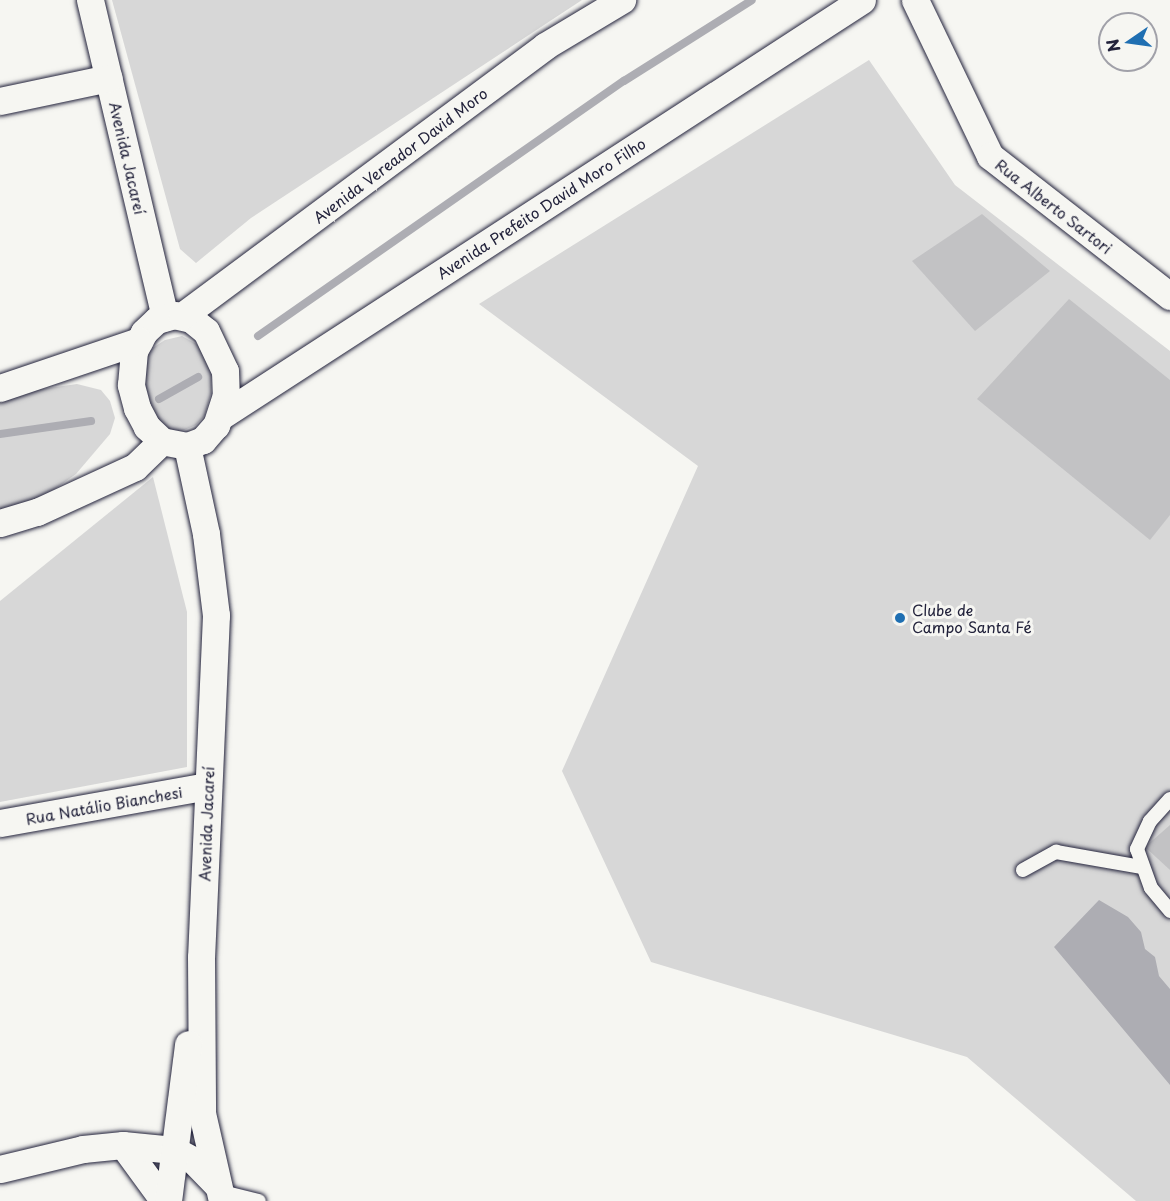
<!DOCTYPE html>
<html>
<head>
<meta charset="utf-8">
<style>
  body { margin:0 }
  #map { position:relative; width:1170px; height:1201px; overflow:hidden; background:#f6f6f2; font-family:"Playpen Sans",sans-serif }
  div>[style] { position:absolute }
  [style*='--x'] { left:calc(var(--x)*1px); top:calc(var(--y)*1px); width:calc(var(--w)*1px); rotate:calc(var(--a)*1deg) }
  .green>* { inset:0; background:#d7d7d7 }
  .water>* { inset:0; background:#adadb3 }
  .stream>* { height:8px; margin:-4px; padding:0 4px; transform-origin:4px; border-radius:4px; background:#adadb3 }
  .building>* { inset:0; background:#c2c2c4 }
  .roads { filter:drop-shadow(0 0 2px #22223b) drop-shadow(0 0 2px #22223b) }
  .lane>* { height:14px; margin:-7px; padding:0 7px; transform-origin:7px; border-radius:7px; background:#f6f6f2 }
  .street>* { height:27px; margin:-13.5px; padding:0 13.5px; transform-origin:13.5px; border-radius:13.5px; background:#f6f6f2 }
  .dots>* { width:16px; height:16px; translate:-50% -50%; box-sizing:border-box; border:3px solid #f6f6f2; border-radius:50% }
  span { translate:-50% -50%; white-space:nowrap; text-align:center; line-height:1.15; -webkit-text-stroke:6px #f6f6f2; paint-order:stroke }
  .street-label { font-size:15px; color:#22223b }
  .poi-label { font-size:15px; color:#22223b }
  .left { translate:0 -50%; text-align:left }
  .north { position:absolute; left:1098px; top:12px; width:60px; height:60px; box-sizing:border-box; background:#f6f6f2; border:2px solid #a1a1a9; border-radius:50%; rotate:257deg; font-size:16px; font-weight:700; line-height:24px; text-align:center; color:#22223b }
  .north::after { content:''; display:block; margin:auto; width:21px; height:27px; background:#1f6fb2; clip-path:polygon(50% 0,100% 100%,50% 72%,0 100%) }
</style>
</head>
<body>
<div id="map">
  <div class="green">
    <div style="clip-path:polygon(112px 0,582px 0,251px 218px,196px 263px,180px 249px)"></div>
    <div style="clip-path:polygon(869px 60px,955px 185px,1170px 351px,1170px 1201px,1136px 1201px,967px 1057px,651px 962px,562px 771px,698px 466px,479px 304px)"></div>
    <div style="clip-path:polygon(182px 336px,200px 346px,211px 373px,211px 393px,205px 415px,196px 425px,177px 433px,159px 426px,141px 383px,145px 357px,151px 349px,165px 340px)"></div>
    <div style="clip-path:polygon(77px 384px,101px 390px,110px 401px,115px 418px,110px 434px,76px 474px,32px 505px,0 515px,0 395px)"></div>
    <div style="clip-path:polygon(153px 477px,187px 612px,187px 767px,0 802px,0 601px)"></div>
  </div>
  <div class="water">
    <div style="clip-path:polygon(1099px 900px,1128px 917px,1141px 932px,1145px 949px,1155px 957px,1159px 976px,1170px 989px,1170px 1085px,1054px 947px)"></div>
  </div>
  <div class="stream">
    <div style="--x:258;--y:336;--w:446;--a:-34.9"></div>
    <div style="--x:624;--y:81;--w:151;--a:-32.3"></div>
    <div style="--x:159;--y:399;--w:45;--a:-29.4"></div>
    <div style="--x:0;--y:434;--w:92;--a:-8.1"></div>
  </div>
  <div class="building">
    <div style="clip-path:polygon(982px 214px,1050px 271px,975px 331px,912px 261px)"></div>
    <div style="clip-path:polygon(1069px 299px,1170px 380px,1170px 515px,1150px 540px,977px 399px)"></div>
    <div style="clip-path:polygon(1170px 825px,1170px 870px,1145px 847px)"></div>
  </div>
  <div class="roads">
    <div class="lane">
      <div style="--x:1170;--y:799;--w:30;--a:132"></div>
      <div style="--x:1150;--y:821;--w:31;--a:115"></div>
      <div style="--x:1137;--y:849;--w:41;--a:70.3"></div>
      <div style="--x:1151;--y:888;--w:30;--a:50"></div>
      <div style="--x:1023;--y:870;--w:38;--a:-29"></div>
      <div style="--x:1056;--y:852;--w:86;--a:10"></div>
      <div style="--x:222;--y:1192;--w:38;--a:14"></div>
    </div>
    <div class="street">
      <div style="--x:90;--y:0;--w:326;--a:76.7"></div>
      <div style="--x:915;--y:0;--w:173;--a:64.3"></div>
      <div style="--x:990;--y:156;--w:228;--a:37.9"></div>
      <div style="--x:0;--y:101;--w:111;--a:-11.9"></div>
      <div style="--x:174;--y:315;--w:17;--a:13"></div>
      <div style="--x:191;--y:319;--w:19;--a:39"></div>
      <div style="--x:206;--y:331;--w:44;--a:64.6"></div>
      <div style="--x:225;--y:371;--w:24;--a:88"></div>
      <div style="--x:226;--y:395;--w:32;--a:108"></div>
      <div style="--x:216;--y:425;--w:20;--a:131"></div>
      <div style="--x:203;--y:440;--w:17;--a:159"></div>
      <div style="--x:187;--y:446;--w:25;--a:-169"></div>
      <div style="--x:162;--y:441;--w:21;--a:-137"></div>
      <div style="--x:147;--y:427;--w:21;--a:-118"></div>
      <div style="--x:137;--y:408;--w:24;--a:-105"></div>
      <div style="--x:131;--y:385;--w:34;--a:-85"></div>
      <div style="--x:134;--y:351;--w:21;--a:-62"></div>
      <div style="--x:144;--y:332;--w:18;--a:-43"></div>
      <div style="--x:157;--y:320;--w:18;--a:-16"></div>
      <div style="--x:182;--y:316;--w:452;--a:-36.6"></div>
      <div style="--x:545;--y:46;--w:90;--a:-30.9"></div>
      <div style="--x:0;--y:388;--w:147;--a:-18.7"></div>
      <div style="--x:221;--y:416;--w:764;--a:-32.98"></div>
      <div style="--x:187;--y:446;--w:90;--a:77.8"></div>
      <div style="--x:206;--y:534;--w:82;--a:83"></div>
      <div style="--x:216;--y:615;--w:342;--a:92.5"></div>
      <div style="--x:201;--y:957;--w:156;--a:89.6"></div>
      <div style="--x:202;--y:1113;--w:90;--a:77.2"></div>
      <div style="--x:0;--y:523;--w:39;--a:-17"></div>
      <div style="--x:37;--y:512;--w:108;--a:-24.7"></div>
      <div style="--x:135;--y:467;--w:37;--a:-44"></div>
      <div style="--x:0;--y:823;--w:211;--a:-10.1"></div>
      <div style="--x:123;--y:1145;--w:69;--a:53.8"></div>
      <div style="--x:0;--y:1169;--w:85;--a:-13.5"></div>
      <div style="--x:83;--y:1149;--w:40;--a:-5.7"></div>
      <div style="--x:123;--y:1145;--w:51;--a:5.6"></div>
      <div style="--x:174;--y:1150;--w:21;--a:28"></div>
      <div style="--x:193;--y:1160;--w:35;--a:46"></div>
      <div style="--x:168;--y:1201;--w:158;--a:-82.7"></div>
    </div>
  </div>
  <div class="dots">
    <div style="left:900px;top:618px;background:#1f6fb2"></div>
  </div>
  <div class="street-label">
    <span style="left:400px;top:155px;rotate:-37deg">Avenida Vereador David Moro</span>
    <span style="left:128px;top:158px;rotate:77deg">Avenida Jacareí</span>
    <span style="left:1054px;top:206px;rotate:38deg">Rua Alberto Sartori</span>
    <span style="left:541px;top:208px;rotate:-33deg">Avenida Prefeito David Moro Filho</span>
    <span style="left:104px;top:805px;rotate:-10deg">Rua Natálio Bianchesi</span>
    <span style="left:206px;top:824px;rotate:-88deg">Avenida Jacareí</span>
  </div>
  <div class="poi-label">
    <span class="left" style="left:912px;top:618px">Clube de<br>Campo Santa Fé</span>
  </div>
  <div class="north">N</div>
</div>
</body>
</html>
